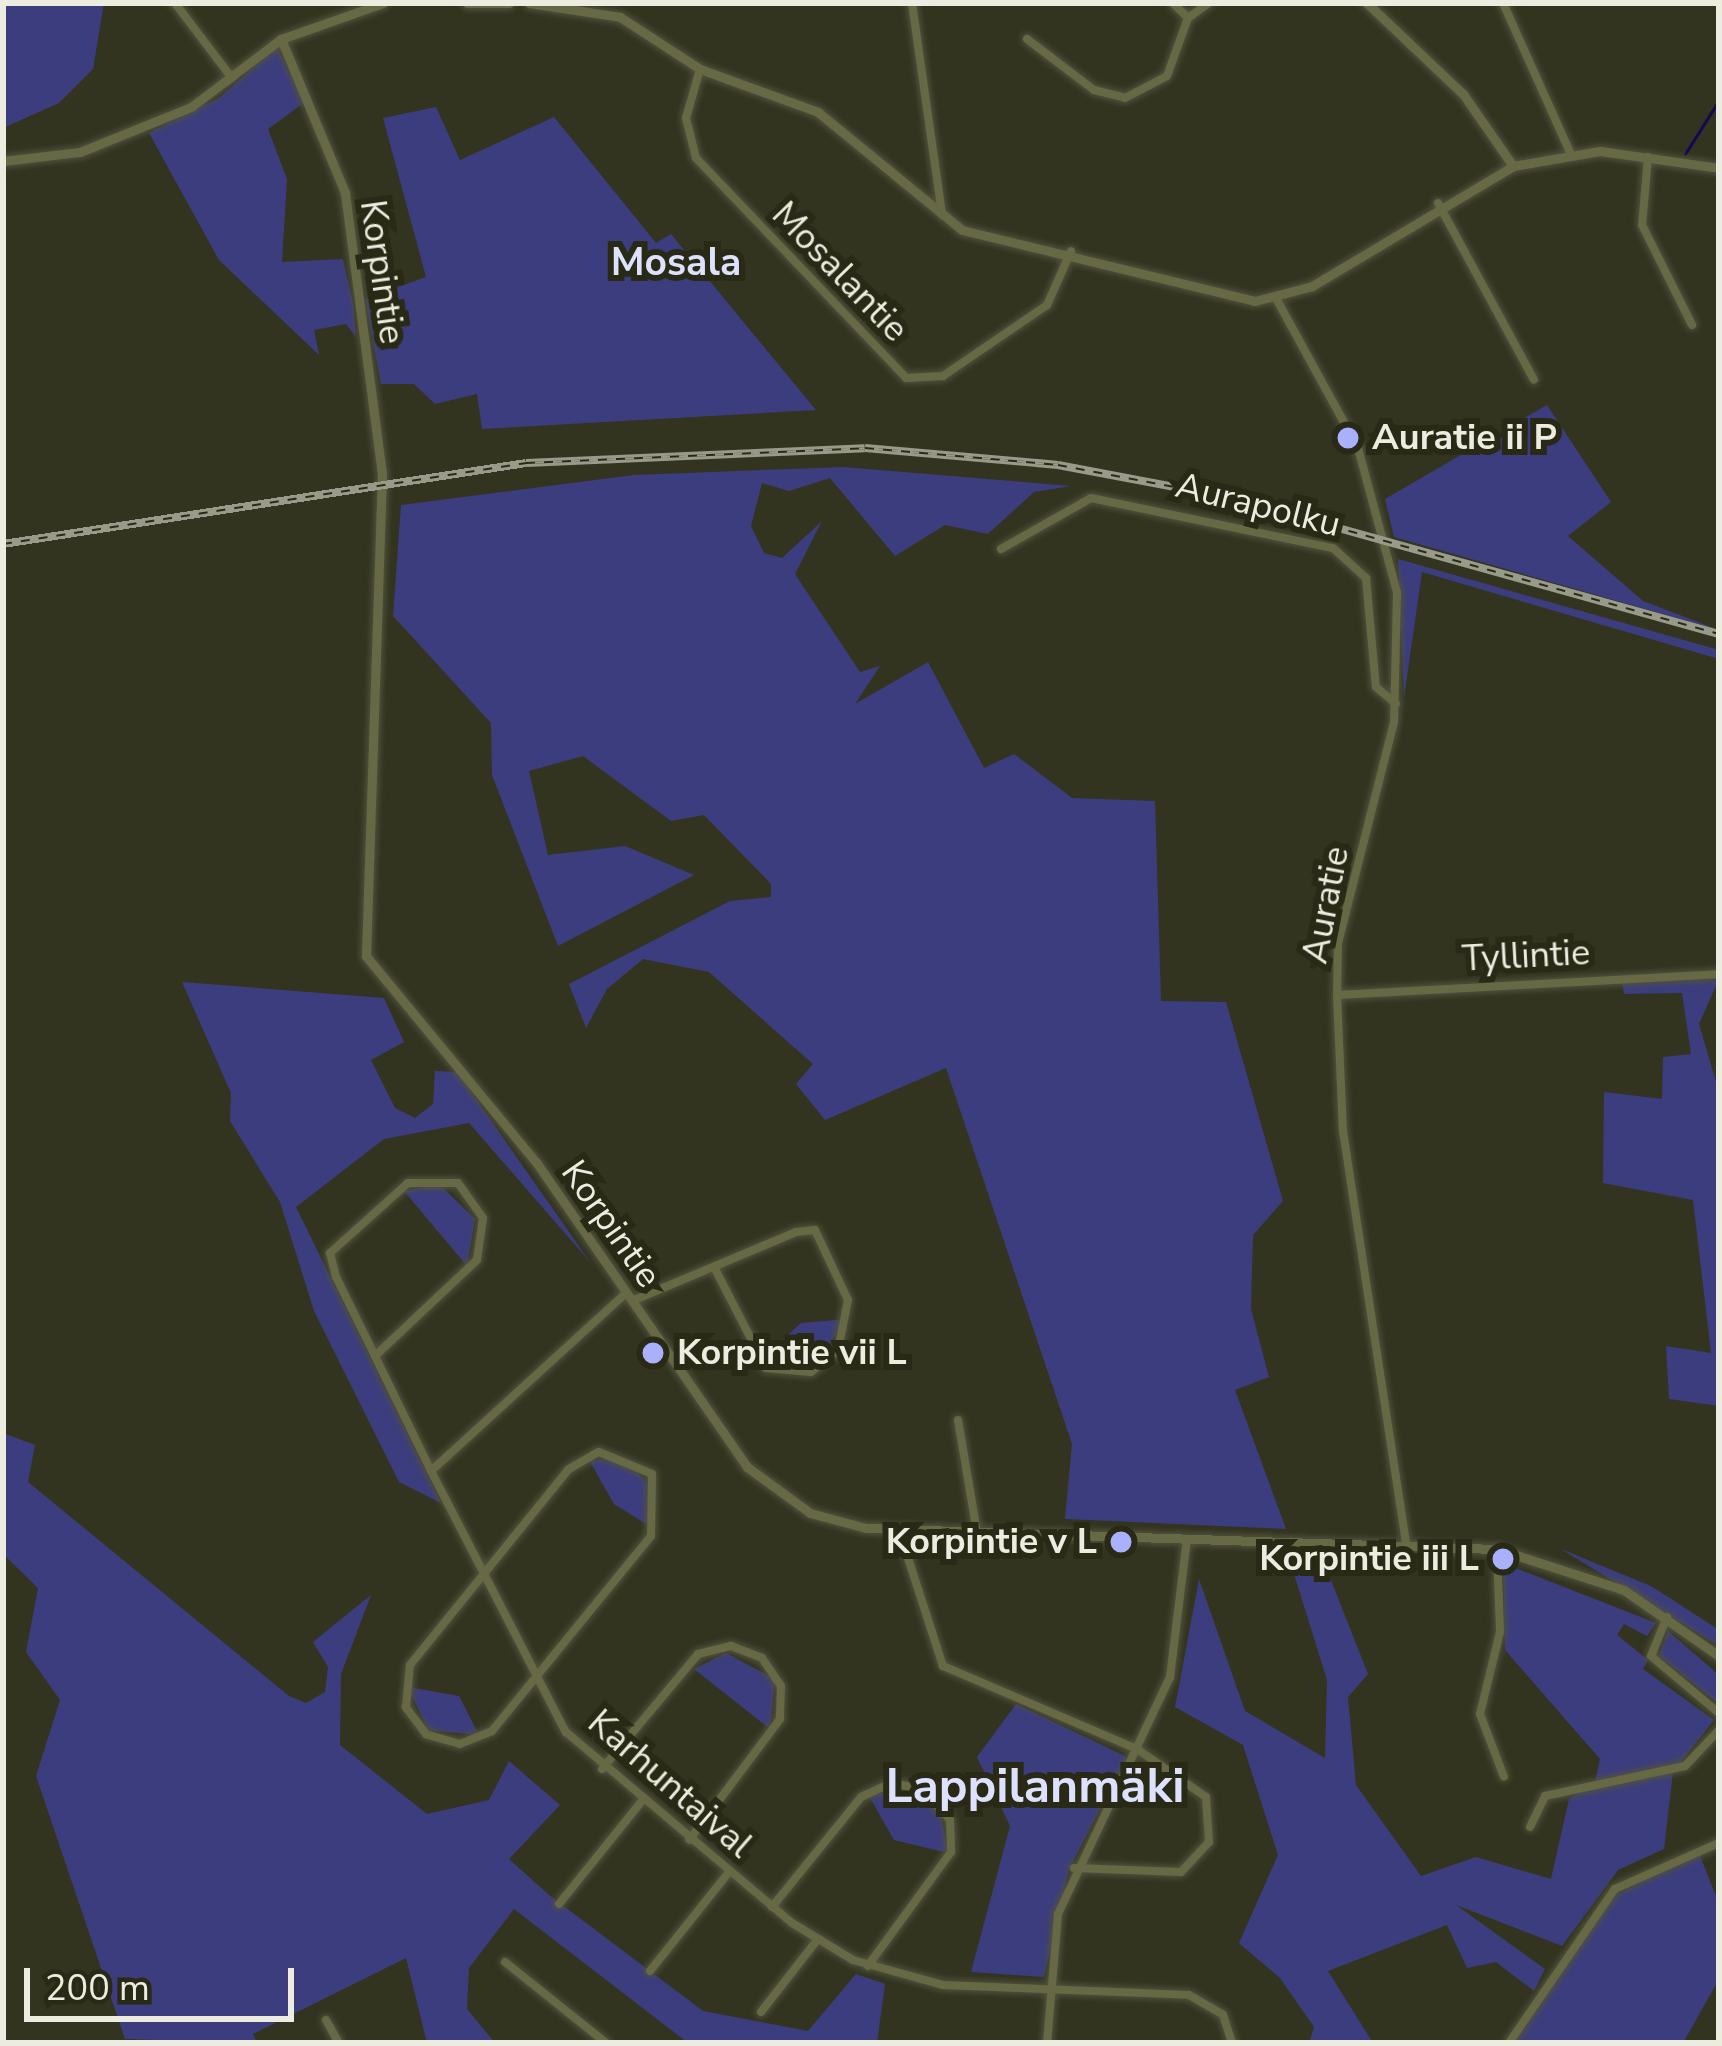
<!DOCTYPE html>
<html>
<head>
<meta charset="utf-8">
<style>
  body { margin:0 }
  #map { position:relative; width:1722px; height:2046px; overflow:hidden; background:#32341f; font-family:"Nunito Sans",sans-serif }
  div>[style] { position:absolute }
  [style*='--x'] { left:calc(var(--x)*1px); top:calc(var(--y)*1px); width:calc(var(--w)*1px); rotate:calc(var(--a)*1deg) }
  .green>* { inset:0; background:#3c3d7f }
  .stream>* { height:3px; margin:-1.5px; padding:0 1.5px; transform-origin:1.5px; border-radius:1.5px; background:#160752 }
  .roads { filter:drop-shadow(0 0 3px #50523e) drop-shadow(0 0 3px #50523e) }
  .minor>* { height:8px; margin:-4px; padding:0 4px; transform-origin:4px; border-radius:4px; background:#676944 }
  .tertiary>* { height:9px; margin:-4.5px; padding:0 4.5px; transform-origin:4.5px; border-radius:4.5px; background:#676944 }
  .rail>* { height:8px; margin-top:-4px; transform-origin:0; background:repeating-linear-gradient(90deg,#282a15 0 9px,#999b8a 0 18px); box-sizing:border-box; border-block:3px solid #999b8a }
  .dots>* { width:33px; height:33px; translate:-50% -50%; box-sizing:border-box; border:6px solid #282a15; border-radius:50% }
  span { translate:-50% -50%; white-space:nowrap; text-align:center; line-height:1.15; -webkit-text-stroke:12px #282a15; paint-order:stroke }
  .street-label { font-size:36px; color:#ecede0 }
  .poi-label { font-size:36px; color:#ecede0; font-weight:700 }
  .left { translate:0 -50%; text-align:left }
  .right { translate:-100% -50%; text-align:right }
  .neighbourhood-label { font-size:39px; color:#dde1fe; font-weight:700 }
  .district-label { font-size:48px; color:#dde1fe; font-weight:700 }
  .frame { position:absolute; inset:0; border:6px solid #ecede0; pointer-events:none }
  .scale { position:absolute; left:24px; top:1968px; width:270px; height:54px; box-sizing:border-box; border:6px solid #ecede0; border-top:0; padding-left:15px; font-size:36px; line-height:42px; white-space:nowrap; color:#ecede0; -webkit-text-stroke:9px #282a15; paint-order:stroke }
</style>
</head>
<body>
<div id="map">
  <div class="green">
    <div style="clip-path:polygon(3px 3px,104px 3px,93px 69px,59px 103px,3px 128px)"></div>
    <div style="clip-path:polygon(277px 47px,305px 102px,268px 129px,287px 179px,282px 262px,343px 259px,353px 303px,356px 337px,346px 324px,314px 330px,319px 355px,219px 260px,149px 133px,219px 98px)"></div>
    <div style="clip-path:polygon(436px 107px,460px 160px,554px 117px,656px 243px,671px 234px,816px 410px,482px 429px,477px 394px,435px 404px,414px 384px,381px 384px,365px 299px,426px 277px,383px 118px)"></div>
    <div style="clip-path:polygon(1547px 405px,1611px 502px,1568px 536px,1643px 601px,1719px 630px,1394px 537px,1385px 499px)"></div>
    <div style="clip-path:polygon(843px 467px,1071px 486px,1034px 492px,988px 534px,945px 525px,895px 556px,830px 478px,789px 491px,762px 483px,751px 526px,764px 553px,782px 558px,822px 521px,795px 574px,860px 672px,880px 666px,855px 704px,928px 662px,984px 768px,1014px 754px,1072px 798px,1155px 801px,1161px 1001px,1226px 1002px,1283px 1201px,1253px 1235px,1251px 1309px,1269px 1377px,1235px 1390px,1286px 1529px,1065px 1519px,1072px 1444px,946px 1068px,825px 1120px,796px 1084px,813px 1064px,709px 972px,643px 959px,607px 989px,586px 1028px,569px 984px,730px 901px,771px 897px,771px 884px,704px 815px,671px 821px,583px 756px,529px 771px,548px 855px,625px 846px,694px 875px,558px 946px,492px 775px,491px 723px,393px 616px,401px 505px,634px 475px)"></div>
    <div style="clip-path:polygon(1398px 559px,1719px 650px,1719px 659px,1422px 572px,1404px 698px)"></div>
    <div style="clip-path:polygon(1719px 979px,1699px 1024px,1719px 1092px,1719px 1406px,1669px 1399px,1666px 1346px,1711px 1353px,1693px 1200px,1603px 1183px,1604px 1092px,1662px 1099px,1663px 1057px,1691px 1054px,1682px 993px,1624px 994px,1622px 983px)"></div>
    <div style="clip-path:polygon(182px 982px,384px 998px,404px 1042px,371px 1060px,395px 1108px,415px 1118px,433px 1104px,435px 1071px,457px 1072px,590px 1262px,469px 1123px,384px 1139px,296px 1207px,441px 1503px,399px 1482px,314px 1311px,280px 1202px,230px 1121px,231px 1093px)"></div>
    <div style="clip-path:polygon(439px 1184px,475px 1219px,467px 1266px,404px 1191px)"></div>
    <div style="clip-path:polygon(848px 1319px,810px 1370px,762px 1359px,801px 1323px)"></div>
    <div style="clip-path:polygon(3px 1433px,35px 1445px,28px 1482px,289px 1696px,306px 1703px,325px 1692px,328px 1667px,313px 1642px,371px 1595px,341px 1674px,340px 1745px,427px 1814px,489px 1800px,509px 1761px,560px 1805px,509px 1859px,549px 1895px,703px 2011px,808px 2031px,856px 1974px,885px 1984px,877px 2043px,688px 2043px,514px 1909px,469px 1968px,467px 2009px,495px 2043px,427px 2043px,406px 1958px,253px 2034px,257px 2043px,125px 2039px,36px 1776px,60px 1700px,26px 1652px,38px 1588px,3px 1554px)"></div>
    <div style="clip-path:polygon(624px 1458px,655px 1491px,651px 1527px,614px 1504px,589px 1460px)"></div>
    <div style="clip-path:polygon(1561px 1549px,1651px 1586px,1719px 1630px,1719px 1646px)"></div>
    <div style="clip-path:polygon(1323px 1560px,1368px 1674px,1348px 1697px,1356px 1785px,1421px 1876px,1476px 1857px,1551px 1879px,1569px 1799px,1595px 1782px,1600px 1759px,1505px 1650px,1503px 1563px,1656px 1623px,1647px 1636px,1624px 1624px,1617px 1635px,1648px 1660px,1643px 1669px,1714px 1720px,1673px 1772px,1664px 1849px,1618px 1870px,1562px 1946px,1456px 1905px,1545px 1969px,1534px 1991px,1496px 1962px,1467px 1968px,1447px 1925px,1328px 1971px,1373px 2043px,1309px 2043px,1314px 2027px,1280px 1978px,1239px 1943px,1278px 1855px,1243px 1745px,1175px 1707px,1199px 1579px,1245px 1711px,1325px 1758px,1327px 1680px,1290px 1561px)"></div>
    <div style="clip-path:polygon(1668px 1631px,1719px 1675px,1719px 1704px,1659px 1656px)"></div>
    <div style="clip-path:polygon(726px 1653px,775px 1679px,770px 1729px,694px 1669px)"></div>
    <div style="clip-path:polygon(408px 1687px,459px 1696px,479px 1735px,428px 1730px)"></div>
    <div style="clip-path:polygon(1016px 1704px,1127px 1757px,1069px 1869px,1044px 1977px,971px 1972px,1010px 1826px,977px 1757px)"></div>
    <div style="clip-path:polygon(898px 1787px,940px 1809px,948px 1853px,894px 1840px,869px 1796px)"></div>
    <div style="clip-path:polygon(1699px 1853px,1719px 1904px,1719px 1979px,1683px 2043px,1514px 2043px,1614px 1896px)"></div>
  </div>
  <div class="stream">
    <div style="--x:1685;--y:154;--w:64;--a:-57.8"></div>
  </div>
  <div class="roads">
    <div class="minor">
      <div style="--x:175;--y:3;--w:94;--a:52.8"></div>
      <div style="--x:912;--y:3;--w:214;--a:81.9"></div>
      <div style="--x:1173;--y:3;--w:21;--a:45"></div>
      <div style="--x:1503;--y:3;--w:163;--a:65.8"></div>
      <div style="--x:1027;--y:39;--w:84;--a:37.3"></div>
      <div style="--x:1094;--y:90;--w:32;--a:14"></div>
      <div style="--x:1125;--y:98;--w:47;--a:-27.6"></div>
      <div style="--x:1167;--y:76;--w:62;--a:-70.1"></div>
      <div style="--x:1188;--y:18;--w:26;--a:-36"></div>
      <div style="--x:700;--y:69;--w:51;--a:105.9"></div>
      <div style="--x:686;--y:118;--w:41;--a:76"></div>
      <div style="--x:696;--y:158;--w:304;--a:46.3"></div>
      <div style="--x:906;--y:378;--w:37;--a:-3"></div>
      <div style="--x:943;--y:376;--w:126;--a:-34.3"></div>
      <div style="--x:1047;--y:305;--w:59;--a:-66"></div>
      <div style="--x:1648;--y:157;--w:68;--a:95"></div>
      <div style="--x:1642;--y:225;--w:112;--a:63.4"></div>
      <div style="--x:1438;--y:203;--w:201;--a:61.5"></div>
      <div style="--x:1277;--y:300;--w:169;--a:61.3"></div>
      <div style="--x:1358;--y:448;--w:150;--a:74.9"></div>
      <div style="--x:1397;--y:593;--w:129;--a:91.3"></div>
      <div style="--x:1394;--y:722;--w:228;--a:104.2"></div>
      <div style="--x:1338;--y:943;--w:52;--a:91.1"></div>
      <div style="--x:1337;--y:995;--w:136;--a:87.5"></div>
      <div style="--x:1343;--y:1131;--w:419;--a:81.3"></div>
      <div style="--x:1001;--y:549;--w:103;--a:-29.5"></div>
      <div style="--x:1091;--y:498;--w:247;--a:11.7"></div>
      <div style="--x:1333;--y:548;--w:45;--a:42.3"></div>
      <div style="--x:1366;--y:578;--w:109;--a:84.8"></div>
      <div style="--x:1376;--y:687;--w:26;--a:40"></div>
      <div style="--x:1337;--y:995;--w:383;--a:-3.1"></div>
      <div style="--x:626;--y:1293;--w:264;--a:137.6"></div>
      <div style="--x:431;--y:1471;--w:294;--a:62.7"></div>
      <div style="--x:566;--y:1732;--w:296;--a:40.2"></div>
      <div style="--x:792;--y:1923;--w:71;--a:31.2"></div>
      <div style="--x:853;--y:1960;--w:93;--a:15.5"></div>
      <div style="--x:943;--y:1985;--w:246;--a:2.3"></div>
      <div style="--x:1189;--y:1995;--w:39;--a:30"></div>
      <div style="--x:1223;--y:2015;--w:29;--a:72"></div>
      <div style="--x:632;--y:1301;--w:178;--a:-22.8"></div>
      <div style="--x:796;--y:1232;--w:19;--a:-6"></div>
      <div style="--x:815;--y:1230;--w:77;--a:64.8"></div>
      <div style="--x:848;--y:1300;--w:51;--a:101.3"></div>
      <div style="--x:838;--y:1350;--w:35;--a:141"></div>
      <div style="--x:811;--y:1372;--w:45;--a:-174.9"></div>
      <div style="--x:766;--y:1368;--w:114;--a:-117.2"></div>
      <div style="--x:375;--y:1356;--w:140;--a:-43.3"></div>
      <div style="--x:477;--y:1260;--w:42;--a:-81.9"></div>
      <div style="--x:483;--y:1218;--w:43;--a:-125.5"></div>
      <div style="--x:458;--y:1183;--w:50;--a:180"></div>
      <div style="--x:408;--y:1183;--w:105;--a:138.1"></div>
      <div style="--x:330;--y:1253;--w:25;--a:76"></div>
      <div style="--x:336;--y:1277;--w:88;--a:63.7"></div>
      <div style="--x:375;--y:1356;--w:128;--a:64"></div>
      <div style="--x:958;--y:1420;--w:114;--a:80.4"></div>
      <div style="--x:599;--y:1452;--w:57;--a:22.5"></div>
      <div style="--x:652;--y:1474;--w:62;--a:90.9"></div>
      <div style="--x:651;--y:1536;--w:252;--a:129.2"></div>
      <div style="--x:492;--y:1731;--w:35;--a:158"></div>
      <div style="--x:460;--y:1744;--w:35;--a:-164"></div>
      <div style="--x:426;--y:1734;--w:34;--a:-127"></div>
      <div style="--x:406;--y:1707;--w:42;--a:-84.6"></div>
      <div style="--x:410;--y:1665;--w:252;--a:-51"></div>
      <div style="--x:569;--y:1469;--w:34;--a:-30"></div>
      <div style="--x:899;--y:1530;--w:143;--a:72.1"></div>
      <div style="--x:943;--y:1666;--w:211;--a:23.2"></div>
      <div style="--x:1137;--y:1749;--w:84;--a:34.8"></div>
      <div style="--x:1206;--y:1797;--w:45;--a:86.2"></div>
      <div style="--x:1209;--y:1842;--w:41;--a:133"></div>
      <div style="--x:1181;--y:1872;--w:107;--a:-177.9"></div>
      <div style="--x:1497;--y:1549;--w:83;--a:87.9"></div>
      <div style="--x:1500;--y:1632;--w:84;--a:103.7"></div>
      <div style="--x:1480;--y:1714;--w:67;--a:69.1"></div>
      <div style="--x:1667;--y:1617;--w:42;--a:112.3"></div>
      <div style="--x:1651;--y:1656;--w:89;--a:40"></div>
      <div style="--x:602;--y:1769;--w:150;--a:-50.1"></div>
      <div style="--x:698;--y:1654;--w:34;--a:-14"></div>
      <div style="--x:731;--y:1646;--w:33;--a:21"></div>
      <div style="--x:762;--y:1658;--w:34;--a:56"></div>
      <div style="--x:781;--y:1686;--w:33;--a:92"></div>
      <div style="--x:780;--y:1719;--w:151;--a:126.9"></div>
      <div style="--x:1530;--y:1827;--w:34;--a:-64"></div>
      <div style="--x:1545;--y:1796;--w:143;--a:-12.1"></div>
      <div style="--x:1685;--y:1766;--w:50;--a:-46.6"></div>
      <div style="--x:559;--y:1904;--w:131;--a:-51.2"></div>
      <div style="--x:772;--y:1907;--w:141;--a:-51"></div>
      <div style="--x:861;--y:1797;--w:33;--a:-25"></div>
      <div style="--x:891;--y:1783;--w:33;--a:11"></div>
      <div style="--x:923;--y:1789;--w:41;--a:48.9"></div>
      <div style="--x:950;--y:1820;--w:32;--a:88"></div>
      <div style="--x:951;--y:1852;--w:141;--a:126.1"></div>
      <div style="--x:505;--y:1962;--w:129;--a:38.7"></div>
      <div style="--x:650;--y:1971;--w:127;--a:-51.4"></div>
      <div style="--x:761;--y:2012;--w:91;--a:-52.1"></div>
      <div style="--x:326;--y:2020;--w:26;--a:61"></div>
      <div style="--x:1047;--y:2043;--w:129;--a:-85.1"></div>
      <div style="--x:1058;--y:1914;--w:262;--a:-64.7"></div>
      <div style="--x:1170;--y:1677;--w:139;--a:-83"></div>
      <div style="--x:1509;--y:2043;--w:187;--a:-55.5"></div>
      <div style="--x:1615;--y:1889;--w:114;--a:-23.9"></div>
    </div>
    <div class="tertiary">
      <div style="--x:467;--y:3;--w:42;--a:0"></div>
      <div style="--x:529;--y:3;--w:92;--a:8.7"></div>
      <div style="--x:620;--y:17;--w:95;--a:33"></div>
      <div style="--x:700;--y:69;--w:126;--a:20"></div>
      <div style="--x:818;--y:112;--w:186;--a:39.3"></div>
      <div style="--x:962;--y:230;--w:301;--a:13.6"></div>
      <div style="--x:1255;--y:301;--w:59;--a:-14.7"></div>
      <div style="--x:1312;--y:286;--w:234;--a:-30.8"></div>
      <div style="--x:1513;--y:166;--w:88;--a:-9.8"></div>
      <div style="--x:1600;--y:151;--w:120;--a:8.1"></div>
      <div style="--x:1367;--y:3;--w:132;--a:43.5"></div>
      <div style="--x:1463;--y:94;--w:88;--a:55.2"></div>
      <div style="--x:281;--y:39;--w:167;--a:67.4"></div>
      <div style="--x:345;--y:193;--w:282;--a:82.5"></div>
      <div style="--x:382;--y:473;--w:483;--a:91.9"></div>
      <div style="--x:366;--y:956;--w:267;--a:50.5"></div>
      <div style="--x:536;--y:1162;--w:371;--a:55.3"></div>
      <div style="--x:747;--y:1467;--w:78;--a:36.1"></div>
      <div style="--x:810;--y:1513;--w:58;--a:15"></div>
      <div style="--x:866;--y:1528;--w:631;--a:1.91"></div>
      <div style="--x:1497;--y:1549;--w:133;--a:17.9"></div>
      <div style="--x:1624;--y:1590;--w:116;--a:34.8"></div>
      <div style="--x:3;--y:161;--w:78;--a:-6.7"></div>
      <div style="--x:80;--y:152;--w:120;--a:-22.1"></div>
      <div style="--x:191;--y:107;--w:113;--a:-37.1"></div>
      <div style="--x:281;--y:39;--w:108;--a:-19.4"></div>
    </div>
  </div>
  <div class="rail">
    <div style="--x:3;--y:544;--w:529;--a:-8.8"></div>
    <div style="--x:526;--y:463;--w:339;--a:-2.5"></div>
    <div style="--x:865;--y:448;--w:194;--a:5"></div>
    <div style="--x:1058;--y:465;--w:172;--a:10.7"></div>
    <div style="--x:1227;--y:497;--w:511;--a:15.56"></div>
  </div>
  <div class="dots">
    <div style="left:1348px;top:438px;background:#a9b0fc"></div>
    <div style="left:653px;top:1353px;background:#a9b0fc"></div>
    <div style="left:1121px;top:1542px;background:#a9b0fc"></div>
    <div style="left:1503px;top:1559px;background:#a9b0fc"></div>
  </div>
  <div class="street-label">
    <span style="left:382px;top:272px;rotate:82deg">Korpintie</span>
    <span style="left:840px;top:272px;rotate:46deg">Mosalantie</span>
    <span style="left:1258px;top:505px;rotate:14deg">Aurapolku</span>
    <span style="left:1326px;top:905px;rotate:-79deg">Auratie</span>
    <span style="left:1526px;top:956px;rotate:-3deg">Tyllintie</span>
    <span style="left:611px;top:1224px;rotate:55deg">Korpintie</span>
    <span style="left:670px;top:1784px;rotate:41deg">Karhuntaival</span>
  </div>
  <div class="poi-label">
    <span class="left" style="left:1372px;top:438px">Auratie ii P</span>
    <span class="left" style="left:677px;top:1353px">Korpintie vii L</span>
    <span class="right" style="left:1097px;top:1542px">Korpintie v L</span>
    <span class="right" style="left:1479px;top:1559px">Korpintie iii L</span>
  </div>
  <div class="neighbourhood-label">
    <span style="left:676px;top:263px">Mosala</span>
  </div>
  <div class="district-label">
    <span style="left:1035px;top:1787px">Lappilanmäki</span>
  </div>
  <div class="frame"></div>
  <div class="scale">200 m</div>
</div>
</body>
</html>
